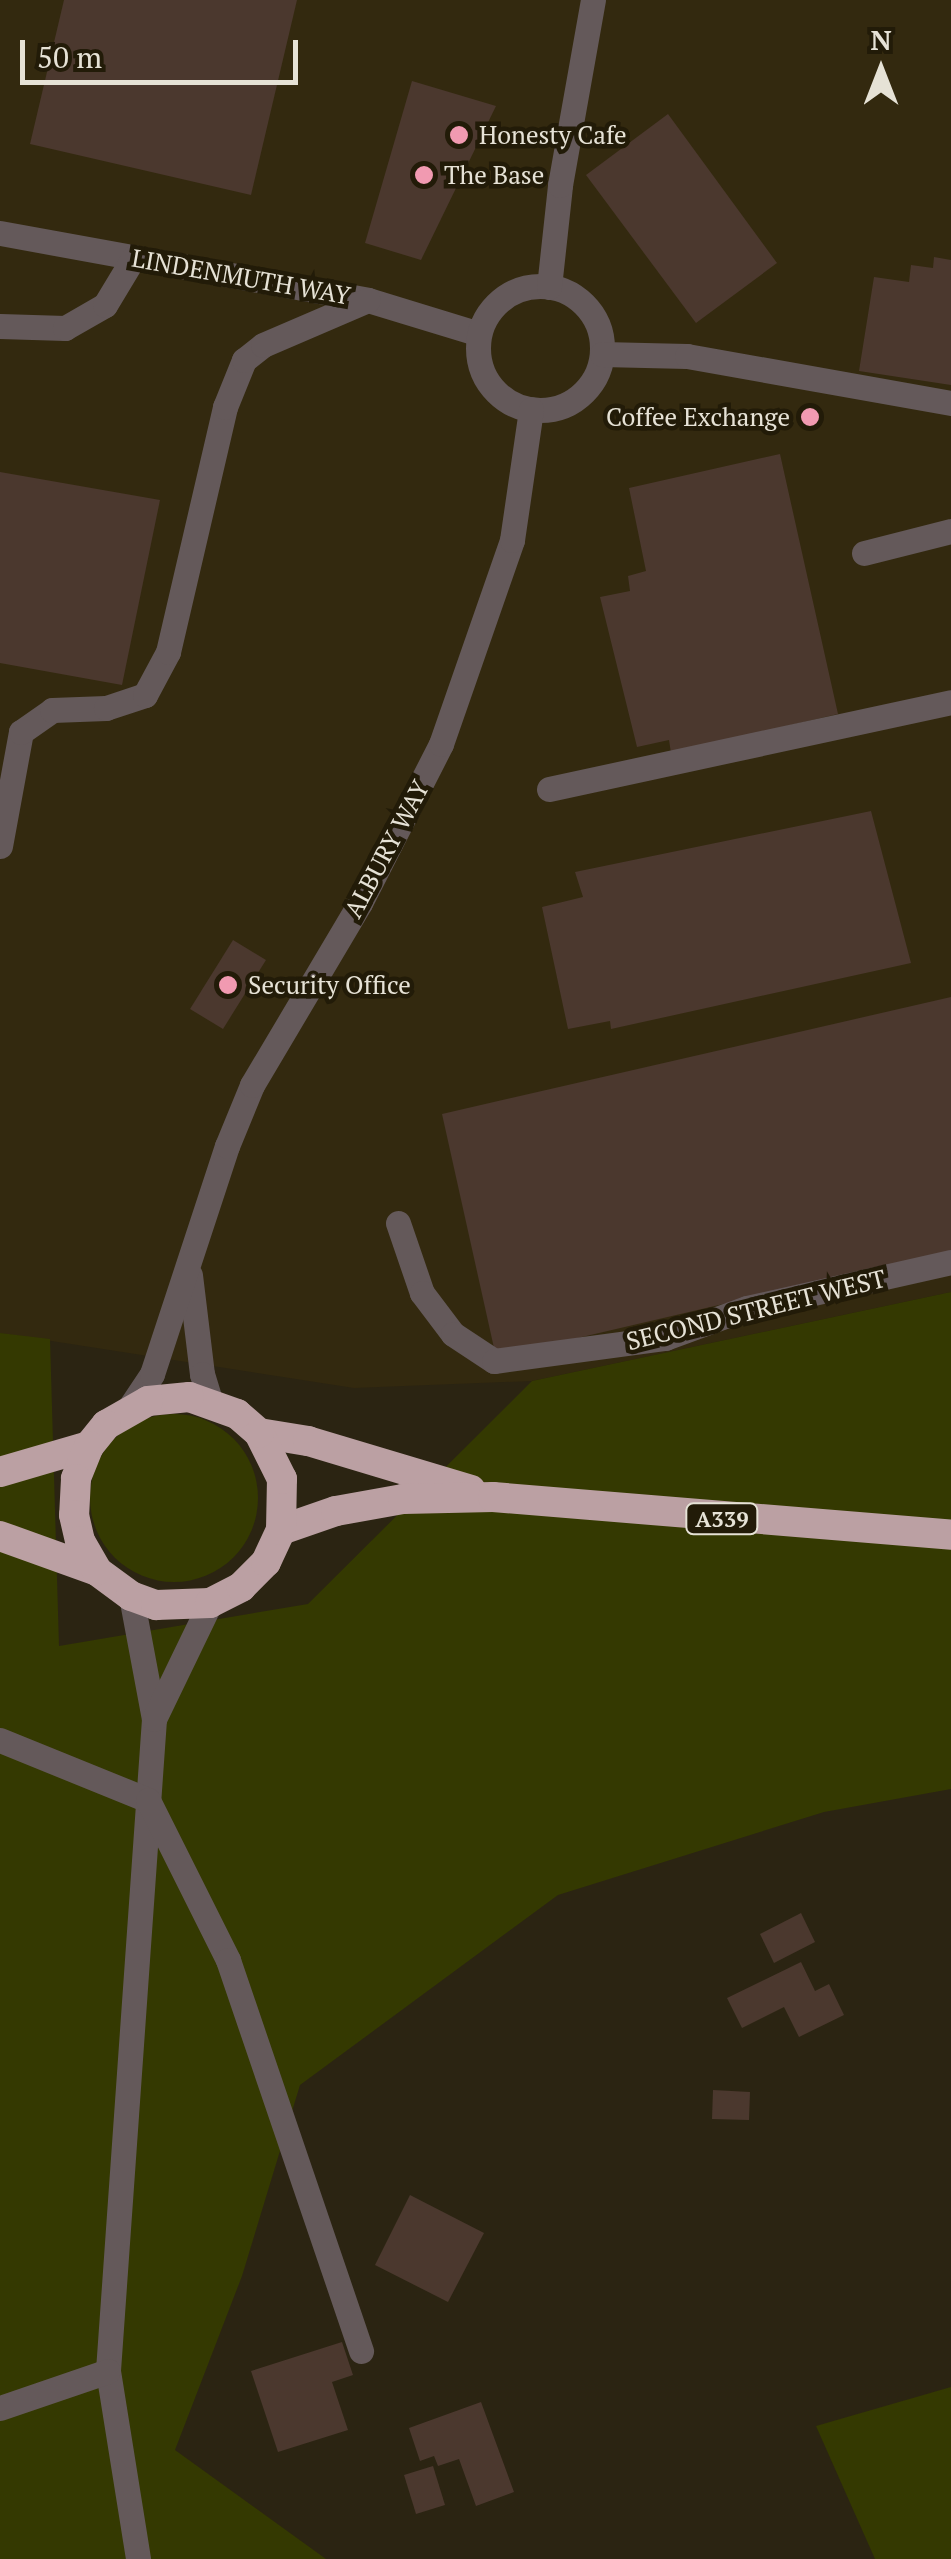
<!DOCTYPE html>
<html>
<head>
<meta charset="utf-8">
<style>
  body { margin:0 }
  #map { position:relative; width:951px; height:2559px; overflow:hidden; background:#2b2412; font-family:"PT Serif",serif }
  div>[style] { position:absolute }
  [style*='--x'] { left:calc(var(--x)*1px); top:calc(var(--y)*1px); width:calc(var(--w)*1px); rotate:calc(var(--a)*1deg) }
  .built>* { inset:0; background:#33290f }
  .green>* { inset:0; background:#343901 }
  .round { border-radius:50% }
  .building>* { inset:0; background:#4b382e }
  .minor>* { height:25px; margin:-12.5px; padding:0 12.5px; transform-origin:12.5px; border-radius:12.5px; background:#64595a }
  .minor>.ring { margin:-12.5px; padding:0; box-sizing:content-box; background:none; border:25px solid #64595a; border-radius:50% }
  .highway>* { height:30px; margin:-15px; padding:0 15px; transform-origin:15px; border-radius:15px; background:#bba0a3 }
  .dots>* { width:28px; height:28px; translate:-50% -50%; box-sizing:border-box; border:5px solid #221b08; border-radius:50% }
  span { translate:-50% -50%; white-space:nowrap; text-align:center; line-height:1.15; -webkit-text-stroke:9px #221b08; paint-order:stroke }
  .shield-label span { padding:2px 8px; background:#221b08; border:2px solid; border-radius:8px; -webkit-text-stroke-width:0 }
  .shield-label { font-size:22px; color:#e6e2d6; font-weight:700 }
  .poi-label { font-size:25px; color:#e6e2d6 }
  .left { translate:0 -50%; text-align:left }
  .right { translate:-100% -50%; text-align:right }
  .street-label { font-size:25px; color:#e6e2d6 }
  .north { position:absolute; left:831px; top:20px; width:100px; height:100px; -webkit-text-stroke:8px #221b08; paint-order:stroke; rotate:0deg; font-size:28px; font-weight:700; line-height:40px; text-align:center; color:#e6e2d6 }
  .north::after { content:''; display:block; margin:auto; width:35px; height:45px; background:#e6e2d6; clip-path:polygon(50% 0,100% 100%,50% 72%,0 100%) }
  .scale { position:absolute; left:20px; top:40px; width:278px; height:45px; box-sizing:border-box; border:5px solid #e6e2d6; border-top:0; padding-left:12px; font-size:30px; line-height:35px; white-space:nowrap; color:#e6e2d6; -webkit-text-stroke:8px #221b08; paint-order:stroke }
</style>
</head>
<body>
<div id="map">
  <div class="built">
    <div style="clip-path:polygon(0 0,951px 0,951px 1292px,532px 1381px,354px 1388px,0 1333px)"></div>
  </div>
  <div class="green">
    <div style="clip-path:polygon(951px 1292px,951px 1789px,824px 1812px,558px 1895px,300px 2085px,242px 2276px,175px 2450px,326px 2559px,0 2559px,0 1333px,50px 1339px,59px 1646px,308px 1604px,532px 1381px)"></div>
    <div class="round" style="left:90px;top:1414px;width:168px;height:168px"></div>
    <div style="clip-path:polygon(951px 2387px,951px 2559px,875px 2559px,816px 2426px)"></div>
  </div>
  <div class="building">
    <div style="clip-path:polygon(64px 0,297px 0,251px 195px,30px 144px)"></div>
    <div style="clip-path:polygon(412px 81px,496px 106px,421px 260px,365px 243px)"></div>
    <div style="clip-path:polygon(668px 114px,777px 263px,696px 323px,586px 175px)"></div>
    <div style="clip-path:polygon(934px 257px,951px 260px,951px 385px,859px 371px,874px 277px,909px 282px,911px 265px,933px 268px)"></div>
    <div style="clip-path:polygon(780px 454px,838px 714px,671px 753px,669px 740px,637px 747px,600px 597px,630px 591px,628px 576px,646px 571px,629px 488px)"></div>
    <div style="clip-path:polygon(0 472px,160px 500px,122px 685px,0 663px)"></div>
    <div style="clip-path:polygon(871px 811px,911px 963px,611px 1029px,610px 1021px,568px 1029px,542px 907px,583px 897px,575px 872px)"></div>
    <div style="clip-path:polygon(233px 940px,266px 960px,223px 1029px,190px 1009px)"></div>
    <div style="clip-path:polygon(951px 997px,951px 1251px,496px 1357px,442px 1114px)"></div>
    <div style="clip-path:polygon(801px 1913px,815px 1942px,774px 1963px,760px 1934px)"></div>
    <div style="clip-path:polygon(801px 1962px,815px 1991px,829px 1984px,844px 2015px,799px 2037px,784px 2007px,742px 2028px,727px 1998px)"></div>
    <div style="clip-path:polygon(713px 2090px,750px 2092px,749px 2120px,712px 2119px)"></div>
    <div style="clip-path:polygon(410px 2195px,484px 2233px,448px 2302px,375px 2265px)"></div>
    <div style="clip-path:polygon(342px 2342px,353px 2375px,332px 2382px,348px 2430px,278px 2452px,251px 2371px)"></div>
    <div style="clip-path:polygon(481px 2402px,514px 2492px,476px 2506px,459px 2459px,438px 2466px,434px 2456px,420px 2461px,409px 2428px)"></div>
    <div style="clip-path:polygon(433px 2466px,445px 2505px,416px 2514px,404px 2475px)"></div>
  </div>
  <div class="minor">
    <div style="--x:0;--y:233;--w:374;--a:10.3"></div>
    <div style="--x:368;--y:300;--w:116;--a:17"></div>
    <div class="ring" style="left:478px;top:286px;width:99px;height:99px"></div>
    <div style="--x:549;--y:287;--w:103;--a:-83.8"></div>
    <div style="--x:560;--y:185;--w:188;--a:-79.9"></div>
    <div style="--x:0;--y:326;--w:65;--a:1.8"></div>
    <div style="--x:65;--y:328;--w:46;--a:-29.9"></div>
    <div style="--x:105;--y:305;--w:56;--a:-58.9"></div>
    <div style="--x:602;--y:354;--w:85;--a:1.3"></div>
    <div style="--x:687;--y:356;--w:268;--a:10.1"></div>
    <div style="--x:864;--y:553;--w:90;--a:-14.2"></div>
    <div style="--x:549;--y:789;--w:411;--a:-12.2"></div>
    <div style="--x:0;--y:846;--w:116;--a:-79.6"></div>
    <div style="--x:21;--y:732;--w:38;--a:-35"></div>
    <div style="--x:52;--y:710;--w:54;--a:-2.1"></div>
    <div style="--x:106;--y:708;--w:41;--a:-18.4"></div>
    <div style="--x:145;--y:695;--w:49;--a:-61.9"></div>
    <div style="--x:168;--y:652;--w:252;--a:-76.9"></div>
    <div style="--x:225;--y:407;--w:51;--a:-68"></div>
    <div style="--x:244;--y:360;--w:24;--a:-38"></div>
    <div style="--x:263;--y:345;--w:114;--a:-23.2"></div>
    <div style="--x:398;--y:1223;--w:74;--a:71.1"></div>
    <div style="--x:422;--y:1293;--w:51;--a:52.9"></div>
    <div style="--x:453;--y:1334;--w:49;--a:33.4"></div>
    <div style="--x:494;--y:1361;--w:173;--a:-7.7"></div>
    <div style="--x:665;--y:1338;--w:87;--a:-20.1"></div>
    <div style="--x:747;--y:1308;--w:209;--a:-12.7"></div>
    <div style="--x:190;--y:1275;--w:100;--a:83.1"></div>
    <div style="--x:202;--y:1374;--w:28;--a:73"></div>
    <div style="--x:128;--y:1410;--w:43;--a:-56.3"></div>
    <div style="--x:152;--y:1374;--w:240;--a:-71.8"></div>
    <div style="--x:227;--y:1146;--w:66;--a:-67.7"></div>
    <div style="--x:252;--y:1085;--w:212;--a:-59.3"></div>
    <div style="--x:360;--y:903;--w:178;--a:-63"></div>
    <div style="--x:441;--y:744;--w:216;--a:-70.8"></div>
    <div style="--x:512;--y:540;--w:132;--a:-81.7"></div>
    <div style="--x:131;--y:1596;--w:125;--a:79.4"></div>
    <div style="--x:154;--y:1719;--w:654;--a:94.04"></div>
    <div style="--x:108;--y:2371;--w:190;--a:80.9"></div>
    <div style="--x:154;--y:1719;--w:129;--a:-64.2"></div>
    <div style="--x:0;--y:1740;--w:160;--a:22.1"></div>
    <div style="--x:148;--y:1800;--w:179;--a:63.4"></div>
    <div style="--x:228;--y:1960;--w:413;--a:71.2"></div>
    <div style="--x:0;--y:2408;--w:114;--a:-18.9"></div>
  </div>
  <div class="highway">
    <div style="--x:259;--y:1433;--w:50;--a:9.3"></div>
    <div style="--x:308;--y:1441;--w:170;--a:16.7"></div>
    <div style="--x:0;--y:1472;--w:93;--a:-16.3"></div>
    <div style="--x:281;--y:1530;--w:58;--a:-19.1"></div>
    <div style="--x:336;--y:1511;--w:68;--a:-10.2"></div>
    <div style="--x:403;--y:1499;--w:90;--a:-1.3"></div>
    <div style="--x:493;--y:1497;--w:460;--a:4.7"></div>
    <div style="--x:0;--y:1536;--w:103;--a:19.8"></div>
    <div style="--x:97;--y:1571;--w:42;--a:36.3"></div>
    <div style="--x:131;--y:1596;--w:27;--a:20"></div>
    <div style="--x:156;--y:1605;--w:54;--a:-2.1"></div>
    <div style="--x:210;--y:1603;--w:35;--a:-27"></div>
    <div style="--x:241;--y:1587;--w:35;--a:-45"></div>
    <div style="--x:266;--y:1562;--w:35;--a:-65"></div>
    <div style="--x:281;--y:1530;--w:51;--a:-88.9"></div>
    <div style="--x:282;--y:1479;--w:51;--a:-116.6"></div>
    <div style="--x:259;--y:1433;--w:29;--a:-139"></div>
    <div style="--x:237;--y:1414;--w:51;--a:-160.5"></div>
    <div style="--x:189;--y:1397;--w:41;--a:174.4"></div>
    <div style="--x:148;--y:1401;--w:48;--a:150.3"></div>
    <div style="--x:106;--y:1425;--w:27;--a:129"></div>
    <div style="--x:89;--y:1446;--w:35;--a:112"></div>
    <div style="--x:76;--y:1479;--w:36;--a:93"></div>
    <div style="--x:74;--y:1515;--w:27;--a:77"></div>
    <div style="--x:80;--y:1541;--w:34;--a:60"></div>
  </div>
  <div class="dots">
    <div style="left:459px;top:135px;background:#f19ab1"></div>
    <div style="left:424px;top:175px;background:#f19ab1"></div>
    <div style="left:810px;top:417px;background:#f19ab1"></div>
    <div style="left:228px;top:985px;background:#f19ab1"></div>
  </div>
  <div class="shield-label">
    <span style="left:722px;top:1519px">A339</span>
  </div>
  <div class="poi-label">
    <span class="left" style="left:479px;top:135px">Honesty Cafe</span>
    <span class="left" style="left:444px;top:175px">The Base</span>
    <span class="right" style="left:790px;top:417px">Coffee Exchange</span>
    <span class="left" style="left:248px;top:985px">Security Office</span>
  </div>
  <div class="street-label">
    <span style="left:241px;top:277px;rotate:10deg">LINDENMUTH WAY</span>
    <span style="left:387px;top:849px;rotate:-62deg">ALBURY WAY</span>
    <span style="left:756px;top:1310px;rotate:-14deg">SECOND STREET WEST</span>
  </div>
  <div class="north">N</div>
  <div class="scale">50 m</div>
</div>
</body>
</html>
